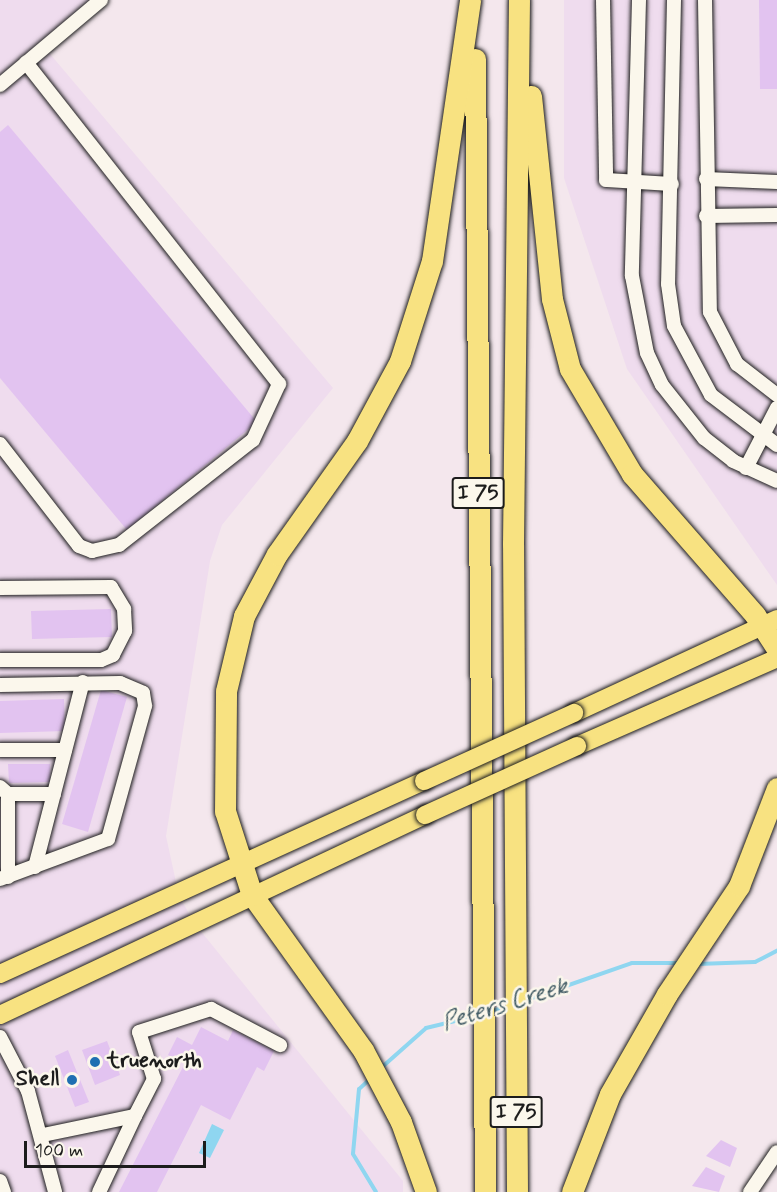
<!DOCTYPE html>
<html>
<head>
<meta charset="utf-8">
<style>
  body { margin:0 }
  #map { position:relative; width:777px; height:1192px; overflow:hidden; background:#f4e7ed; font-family:Mynerve,sans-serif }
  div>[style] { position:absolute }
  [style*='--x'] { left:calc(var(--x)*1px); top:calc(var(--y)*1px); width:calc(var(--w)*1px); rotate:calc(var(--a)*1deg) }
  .built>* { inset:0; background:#efdcee }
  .water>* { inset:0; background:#8fd6f0 }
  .stream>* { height:4px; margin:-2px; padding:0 2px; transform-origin:2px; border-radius:2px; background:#8fd6f0 }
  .building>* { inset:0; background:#e2c3f0 }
  .roads { filter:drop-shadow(0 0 2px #1c1c1c) drop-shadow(0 0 2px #1c1c1c) }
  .minor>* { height:14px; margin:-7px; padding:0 7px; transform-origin:7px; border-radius:7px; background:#fbf7ec }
  .major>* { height:18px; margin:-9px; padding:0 9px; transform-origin:9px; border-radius:9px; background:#f8e281 }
  .highway>* { height:21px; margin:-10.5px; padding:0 10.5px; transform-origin:10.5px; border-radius:10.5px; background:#f8e281 }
  .bridges { filter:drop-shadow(0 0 2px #1c1c1c) drop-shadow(0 0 2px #1c1c1c) }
  .major-bridge>* { height:18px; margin:-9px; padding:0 9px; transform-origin:9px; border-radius:9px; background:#f8e281 }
  .dots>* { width:16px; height:16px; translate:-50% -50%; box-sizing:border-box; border:3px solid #fbf7ec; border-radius:50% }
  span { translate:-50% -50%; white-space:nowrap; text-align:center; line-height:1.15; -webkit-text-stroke:5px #fbf7ec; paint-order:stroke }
  .shield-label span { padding:2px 4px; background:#fbf7ec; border:2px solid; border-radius:4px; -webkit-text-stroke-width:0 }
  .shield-label { font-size:21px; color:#1c1c1c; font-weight:700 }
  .poi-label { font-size:22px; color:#1c1c1c; font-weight:700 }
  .left { translate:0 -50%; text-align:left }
  .right { translate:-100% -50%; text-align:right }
  .water-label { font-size:24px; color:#445d66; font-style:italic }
  .scale { position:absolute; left:24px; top:1141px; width:182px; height:27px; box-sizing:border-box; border:3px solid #1c1c1c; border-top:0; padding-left:8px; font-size:18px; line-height:21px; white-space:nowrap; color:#1c1c1c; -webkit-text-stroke:4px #fbf7ec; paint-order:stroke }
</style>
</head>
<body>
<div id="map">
  <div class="built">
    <div style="clip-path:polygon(0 0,101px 0,45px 48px,333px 388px,222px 525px,210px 561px,166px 836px,179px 896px,195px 924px,403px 1181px,403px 1192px,0 1192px)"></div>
    <div style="clip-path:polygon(564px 0,777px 0,777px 585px,627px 369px,564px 178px)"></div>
  </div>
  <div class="water">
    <div style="clip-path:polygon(212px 1124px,224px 1130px,210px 1158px,199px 1153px)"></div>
  </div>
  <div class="stream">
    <div style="--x:697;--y:964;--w:58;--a:-2"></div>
    <div style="--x:755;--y:962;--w:25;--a:-27"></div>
    <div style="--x:523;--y:1001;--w:115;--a:-19.2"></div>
    <div style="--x:632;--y:963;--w:48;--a:0"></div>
    <div style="--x:489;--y:1012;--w:20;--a:-18"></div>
    <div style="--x:381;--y:1068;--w:60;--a:-41.6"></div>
    <div style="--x:426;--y:1028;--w:51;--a:-13.5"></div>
    <div style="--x:371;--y:1078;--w:16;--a:137"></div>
    <div style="--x:359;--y:1089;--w:65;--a:95.3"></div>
    <div style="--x:353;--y:1154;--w:44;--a:58.8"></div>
  </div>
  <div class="building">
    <div style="clip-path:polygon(759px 0,777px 0,777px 89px,760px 89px)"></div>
    <div style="clip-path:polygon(8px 125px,257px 422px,127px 530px,0 378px,0 132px)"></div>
    <div style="clip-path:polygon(111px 609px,112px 637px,32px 639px,31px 611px)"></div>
    <div style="clip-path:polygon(101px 690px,127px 697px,88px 832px,62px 824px)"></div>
    <div style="clip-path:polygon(64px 699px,65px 731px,0 733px,0 701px)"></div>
    <div style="clip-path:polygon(8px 764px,50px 764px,50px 782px,9px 783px)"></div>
    <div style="clip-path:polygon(201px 1027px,228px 1041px,233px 1030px,274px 1051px,264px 1071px,257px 1067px,230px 1120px,201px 1105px,157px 1192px,119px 1192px,185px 1063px,168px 1055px,177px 1037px,192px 1045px)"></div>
    <div style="clip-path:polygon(107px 1041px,120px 1075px,95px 1085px,82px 1050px)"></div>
    <div style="clip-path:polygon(68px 1050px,89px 1102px,75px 1107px,55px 1056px)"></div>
    <div style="clip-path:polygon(721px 1140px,737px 1148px,730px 1167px,706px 1156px)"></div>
    <div style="clip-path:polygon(706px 1167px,725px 1176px,719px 1192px,692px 1186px)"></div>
  </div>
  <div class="roads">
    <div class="minor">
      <div style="--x:603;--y:0;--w:180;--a:89"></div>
      <div style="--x:606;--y:180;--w:66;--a:3.5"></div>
      <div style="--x:639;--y:0;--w:276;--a:91.5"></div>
      <div style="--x:632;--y:276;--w:78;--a:79"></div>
      <div style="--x:647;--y:353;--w:35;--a:65"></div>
      <div style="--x:662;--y:385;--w:68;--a:51.6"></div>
      <div style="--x:704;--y:438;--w:37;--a:38"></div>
      <div style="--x:733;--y:461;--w:48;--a:24.4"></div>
      <div style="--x:674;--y:0;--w:284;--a:91.2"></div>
      <div style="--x:668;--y:284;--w:42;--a:81.9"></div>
      <div style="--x:674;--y:326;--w:78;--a:61.8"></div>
      <div style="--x:711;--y:395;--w:83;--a:37.1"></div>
      <div style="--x:705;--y:0;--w:312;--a:89.1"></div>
      <div style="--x:710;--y:312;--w:59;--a:62.6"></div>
      <div style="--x:737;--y:364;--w:51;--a:37.8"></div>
      <div style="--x:0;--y:85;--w:132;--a:-40.1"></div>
      <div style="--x:706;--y:179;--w:71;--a:2.4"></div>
      <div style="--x:706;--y:216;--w:71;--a:-0.8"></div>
      <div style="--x:0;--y:444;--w:129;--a:52.2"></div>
      <div style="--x:79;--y:546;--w:14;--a:21"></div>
      <div style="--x:92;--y:551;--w:28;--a:-13"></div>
      <div style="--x:119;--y:545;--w:170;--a:-38.1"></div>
      <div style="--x:253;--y:440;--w:62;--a:-65.1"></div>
      <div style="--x:279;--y:384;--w:409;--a:-128.2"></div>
      <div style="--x:746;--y:468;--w:68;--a:-62.7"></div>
      <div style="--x:0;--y:588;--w:111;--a:-0.5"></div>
      <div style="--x:111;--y:587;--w:26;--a:59"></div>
      <div style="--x:124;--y:609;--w:22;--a:87"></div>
      <div style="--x:125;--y:631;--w:27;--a:117"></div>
      <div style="--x:113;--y:655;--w:13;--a:157"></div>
      <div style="--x:101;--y:660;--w:101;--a:180"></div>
      <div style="--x:0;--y:685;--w:120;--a:-1"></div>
      <div style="--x:120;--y:683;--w:25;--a:23"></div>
      <div style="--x:143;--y:693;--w:13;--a:81"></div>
      <div style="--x:145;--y:706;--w:138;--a:105.5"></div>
      <div style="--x:108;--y:839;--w:115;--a:159.7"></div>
      <div style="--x:0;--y:750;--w:65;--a:0"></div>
      <div style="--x:0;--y:787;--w:11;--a:41"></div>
      <div style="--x:8;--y:794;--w:46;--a:0"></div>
      <div style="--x:35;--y:867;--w:191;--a:-75.5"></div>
      <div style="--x:8;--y:877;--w:83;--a:-90"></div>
      <div style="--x:0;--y:1037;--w:61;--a:62.6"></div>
      <div style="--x:28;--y:1091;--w:105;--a:75"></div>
      <div style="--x:135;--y:1116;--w:42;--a:-62.8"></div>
      <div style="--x:154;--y:1079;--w:49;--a:-107.7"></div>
      <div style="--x:139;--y:1032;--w:76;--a:-17.7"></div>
      <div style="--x:211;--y:1009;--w:78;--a:27.6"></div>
      <div style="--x:43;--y:1135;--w:94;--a:-11.7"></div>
      <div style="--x:135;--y:1116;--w:84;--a:115.3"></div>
      <div style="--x:0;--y:1181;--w:12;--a:70"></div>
      <div style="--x:750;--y:1192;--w:48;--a:-56"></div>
    </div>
    <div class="major">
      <div style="--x:574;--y:713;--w:224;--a:-24.8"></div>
      <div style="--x:577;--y:746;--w:219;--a:-23.7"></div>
      <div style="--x:0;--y:974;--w:466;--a:-24.5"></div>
      <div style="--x:0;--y:1015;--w:470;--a:-25.2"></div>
    </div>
    <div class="highway">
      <div style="--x:475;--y:59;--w:1133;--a:89.49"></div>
      <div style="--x:531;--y:96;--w:204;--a:84.1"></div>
      <div style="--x:552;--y:299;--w:72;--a:75.6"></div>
      <div style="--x:570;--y:369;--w:122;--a:59.4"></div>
      <div style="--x:632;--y:474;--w:187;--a:48.9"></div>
      <div style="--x:755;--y:615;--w:40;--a:57.1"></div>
      <div style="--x:426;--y:1192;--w:74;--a:-109.7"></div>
      <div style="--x:401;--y:1122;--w:81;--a:-117.8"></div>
      <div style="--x:363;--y:1050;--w:191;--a:-125.6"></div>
      <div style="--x:252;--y:895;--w:88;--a:-107.8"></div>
      <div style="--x:225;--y:811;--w:120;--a:-89.5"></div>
      <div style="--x:226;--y:691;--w:77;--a:-76.5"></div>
      <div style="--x:244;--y:616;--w:70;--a:-62"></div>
      <div style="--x:277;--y:554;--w:138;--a:-54.7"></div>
      <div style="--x:357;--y:441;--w:91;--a:-61.7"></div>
      <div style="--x:400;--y:361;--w:105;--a:-72.3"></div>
      <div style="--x:432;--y:261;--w:264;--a:-81.7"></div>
      <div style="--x:517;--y:1192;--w:648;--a:-90.35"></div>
      <div style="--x:513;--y:544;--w:544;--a:-89.37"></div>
      <div style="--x:572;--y:1192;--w:105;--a:-68.8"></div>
      <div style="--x:610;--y:1094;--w:115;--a:-60.3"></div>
      <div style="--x:667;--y:994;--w:130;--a:-56.3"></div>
      <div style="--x:739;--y:886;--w:105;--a:-68.8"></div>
    </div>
  </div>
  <div class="bridges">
    <div class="major-bridge">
      <div style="--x:424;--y:781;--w:165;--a:-24.4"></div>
      <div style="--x:425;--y:815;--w:167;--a:-24.4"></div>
    </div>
  </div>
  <div class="dots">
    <div style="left:95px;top:1062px;background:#1f6fb2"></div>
    <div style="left:72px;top:1080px;background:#1f6fb2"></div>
  </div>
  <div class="shield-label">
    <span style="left:478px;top:493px">I 75</span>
    <span style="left:516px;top:1112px">I 75</span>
  </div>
  <div class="poi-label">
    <span class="left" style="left:107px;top:1062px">truenorth</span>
    <span class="right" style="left:60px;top:1080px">Shell</span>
  </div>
  <div class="water-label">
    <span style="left:505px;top:1005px;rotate:-17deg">Peters Creek</span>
  </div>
  <div class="scale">100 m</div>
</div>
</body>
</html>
